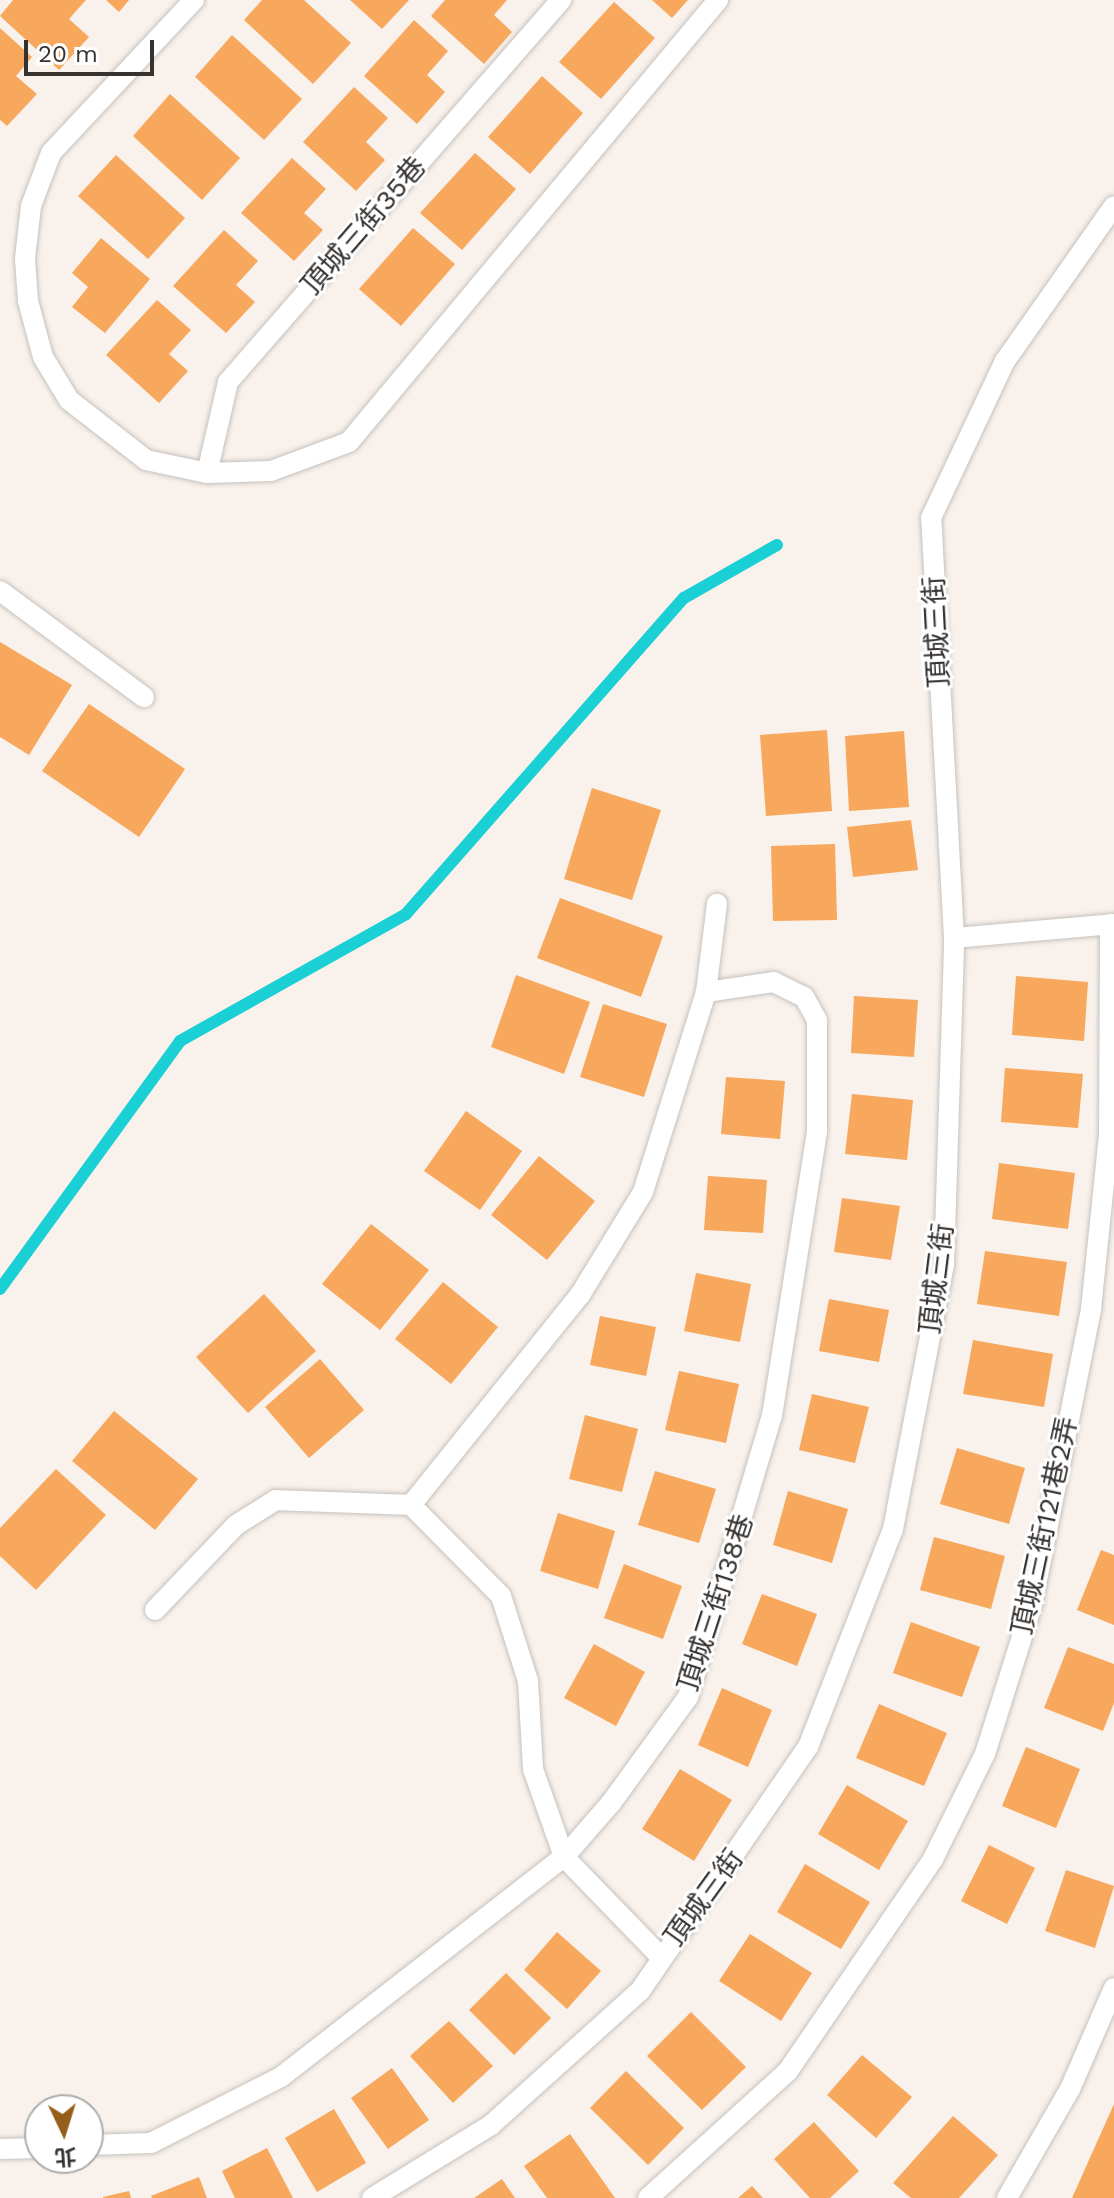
<!DOCTYPE html>
<html>
<head>
<meta charset="utf-8">
<style>
  body { margin:0 }
  #map { position:relative; width:1114px; height:2198px; overflow:hidden; background:#f8f1ec; font-family:"Work Sans","Noto Sans TC",sans-serif }
  div>[style] { position:absolute }
  [style*='--x'] { left:calc(var(--x)*1px); top:calc(var(--y)*1px); width:calc(var(--w)*1px); rotate:calc(var(--a)*1deg) }
  .stream>* { height:12px; margin:-6px; padding:0 6px; transform-origin:6px; border-radius:6px; background:#1ad0d4 }
  .building>* { inset:0; background:#f7a85d }
  .roads { filter:drop-shadow(0 0 2px #c7c1bc) drop-shadow(0 0 2px #c7c1bc) }
  .lane>* { height:20px; margin:-10px; padding:0 10px; transform-origin:10px; border-radius:10px; background:#fff }
  span { translate:-50% -50%; white-space:nowrap; text-align:center; line-height:1.15; -webkit-text-stroke:6px #fff; paint-order:stroke }
  .street-label { font-size:28px; color:#353230 }
  .north { position:absolute; left:24px; top:2094px; width:80px; height:80px; box-sizing:border-box; background:#fff; border:2px solid #aeadac; border-radius:50%; rotate:176deg; font-size:22px; font-weight:700; line-height:32px; text-align:center; color:#353230 }
  .north::after { content:''; display:block; margin:auto; width:28px; height:36px; background:#965f19; clip-path:polygon(50% 0,100% 100%,50% 72%,0 100%) }
  .scale { position:absolute; left:24px; top:40px; width:130px; height:36px; box-sizing:border-box; border:4px solid #353230; border-top:0; padding-left:10px; font-size:24px; line-height:28px; white-space:nowrap; color:#353230; -webkit-text-stroke:6px #fff; paint-order:stroke }
</style>
</head>
<body>
<div id="map">
  <div class="stream">
    <div style="--x:0;--y:1289;--w:306;--a:-54"></div>
    <div style="--x:180;--y:1041;--w:259;--a:-29.3"></div>
    <div style="--x:406;--y:914;--w:421;--a:-48.7"></div>
    <div style="--x:684;--y:598;--w:107;--a:-29.7"></div>
  </div>
  <div class="building">
    <div style="clip-path:polygon(13px 0,86px 0,69px 19px,89px 37px,59px 70px,0 16px)"></div>
    <div style="clip-path:polygon(106px 0,129px 0,119px 12px)"></div>
    <div style="clip-path:polygon(262px 0,304px 0,351px 43px,313px 84px,244px 20px)"></div>
    <div style="clip-path:polygon(350px 0,409px 0,382px 29px)"></div>
    <div style="clip-path:polygon(445px 0,507px 0,494px 15px,512px 32px,484px 64px,431px 16px)"></div>
    <div style="clip-path:polygon(652px 0,688px 0,672px 18px)"></div>
    <div style="clip-path:polygon(614px 2px,655px 38px,601px 99px,559px 62px)"></div>
    <div style="clip-path:polygon(414px 20px,448px 51px,427px 75px,445px 92px,417px 124px,364px 76px)"></div>
    <div style="clip-path:polygon(0 28px,32px 57px,16px 76px,37px 94px,7px 126px,0 120px)"></div>
    <div style="clip-path:polygon(232px 35px,302px 99px,264px 140px,195px 77px)"></div>
    <div style="clip-path:polygon(542px 76px,583px 113px,530px 174px,488px 137px)"></div>
    <div style="clip-path:polygon(354px 87px,388px 118px,366px 142px,385px 160px,356px 191px,303px 142px)"></div>
    <div style="clip-path:polygon(170px 94px,240px 158px,202px 200px,133px 136px)"></div>
    <div style="clip-path:polygon(475px 153px,516px 189px,462px 250px,420px 213px)"></div>
    <div style="clip-path:polygon(116px 155px,185px 218px,148px 259px,78px 196px)"></div>
    <div style="clip-path:polygon(292px 158px,326px 189px,304px 213px,323px 230px,294px 261px,241px 213px)"></div>
    <div style="clip-path:polygon(413px 228px,455px 264px,401px 326px,359px 289px)"></div>
    <div style="clip-path:polygon(224px 230px,258px 261px,236px 285px,255px 302px,226px 333px,173px 286px)"></div>
    <div style="clip-path:polygon(101px 238px,150px 279px,105px 333px,72px 307px,88px 287px,72px 273px)"></div>
    <div style="clip-path:polygon(157px 300px,191px 330px,169px 354px,188px 371px,159px 403px,106px 355px)"></div>
    <div style="clip-path:polygon(0 642px,72px 685px,29px 755px,0 737px)"></div>
    <div style="clip-path:polygon(89px 704px,185px 769px,139px 837px,42px 771px)"></div>
    <div style="clip-path:polygon(827px 730px,832px 811px,766px 816px,760px 735px)"></div>
    <div style="clip-path:polygon(904px 731px,909px 807px,849px 811px,845px 736px)"></div>
    <div style="clip-path:polygon(592px 788px,661px 810px,632px 900px,564px 879px)"></div>
    <div style="clip-path:polygon(911px 820px,918px 870px,853px 877px,847px 827px)"></div>
    <div style="clip-path:polygon(835px 844px,837px 920px,773px 921px,771px 846px)"></div>
    <div style="clip-path:polygon(560px 898px,663px 936px,641px 997px,537px 958px)"></div>
    <div style="clip-path:polygon(516px 975px,590px 1002px,564px 1074px,491px 1047px)"></div>
    <div style="clip-path:polygon(1016px 976px,1088px 982px,1084px 1041px,1012px 1035px)"></div>
    <div style="clip-path:polygon(854px 996px,918px 1000px,914px 1057px,851px 1053px)"></div>
    <div style="clip-path:polygon(603px 1004px,667px 1024px,644px 1097px,580px 1077px)"></div>
    <div style="clip-path:polygon(1005px 1068px,1083px 1074px,1078px 1128px,1001px 1122px)"></div>
    <div style="clip-path:polygon(726px 1077px,785px 1081px,780px 1139px,721px 1134px)"></div>
    <div style="clip-path:polygon(852px 1094px,913px 1100px,907px 1160px,845px 1154px)"></div>
    <div style="clip-path:polygon(466px 1111px,522px 1151px,480px 1210px,424px 1171px)"></div>
    <div style="clip-path:polygon(539px 1156px,595px 1201px,547px 1260px,491px 1215px)"></div>
    <div style="clip-path:polygon(999px 1163px,1075px 1173px,1068px 1229px,992px 1219px)"></div>
    <div style="clip-path:polygon(708px 1176px,767px 1180px,763px 1233px,704px 1230px)"></div>
    <div style="clip-path:polygon(842px 1198px,900px 1206px,891px 1260px,834px 1252px)"></div>
    <div style="clip-path:polygon(371px 1224px,429px 1270px,380px 1330px,322px 1284px)"></div>
    <div style="clip-path:polygon(985px 1251px,1067px 1262px,1059px 1316px,977px 1304px)"></div>
    <div style="clip-path:polygon(696px 1273px,751px 1284px,740px 1342px,684px 1331px)"></div>
    <div style="clip-path:polygon(443px 1282px,498px 1327px,451px 1384px,395px 1339px)"></div>
    <div style="clip-path:polygon(264px 1294px,316px 1351px,248px 1413px,196px 1357px)"></div>
    <div style="clip-path:polygon(829px 1299px,889px 1310px,879px 1362px,819px 1351px)"></div>
    <div style="clip-path:polygon(600px 1316px,656px 1327px,646px 1376px,590px 1365px)"></div>
    <div style="clip-path:polygon(973px 1340px,1053px 1354px,1044px 1407px,963px 1394px)"></div>
    <div style="clip-path:polygon(320px 1359px,364px 1410px,309px 1458px,265px 1407px)"></div>
    <div style="clip-path:polygon(679px 1371px,739px 1384px,726px 1443px,665px 1430px)"></div>
    <div style="clip-path:polygon(812px 1394px,869px 1407px,855px 1463px,799px 1450px)"></div>
    <div style="clip-path:polygon(114px 1411px,198px 1479px,155px 1530px,72px 1461px)"></div>
    <div style="clip-path:polygon(585px 1415px,638px 1429px,622px 1492px,569px 1479px)"></div>
    <div style="clip-path:polygon(957px 1448px,1025px 1468px,1009px 1524px,940px 1504px)"></div>
    <div style="clip-path:polygon(56px 1469px,106px 1515px,36px 1590px,0 1556px,0 1528px)"></div>
    <div style="clip-path:polygon(655px 1471px,716px 1489px,699px 1543px,638px 1525px)"></div>
    <div style="clip-path:polygon(788px 1491px,848px 1509px,832px 1563px,773px 1545px)"></div>
    <div style="clip-path:polygon(558px 1513px,615px 1531px,598px 1589px,540px 1571px)"></div>
    <div style="clip-path:polygon(934px 1537px,1005px 1556px,991px 1609px,920px 1590px)"></div>
    <div style="clip-path:polygon(1101px 1550px,1114px 1555px,1114px 1625px,1077px 1610px)"></div>
    <div style="clip-path:polygon(624px 1564px,682px 1586px,663px 1639px,604px 1618px)"></div>
    <div style="clip-path:polygon(762px 1594px,817px 1614px,797px 1666px,742px 1644px)"></div>
    <div style="clip-path:polygon(911px 1622px,980px 1647px,962px 1697px,893px 1673px)"></div>
    <div style="clip-path:polygon(594px 1644px,645px 1672px,616px 1726px,564px 1698px)"></div>
    <div style="clip-path:polygon(1068px 1647px,1114px 1664px,1114px 1703px,1103px 1731px,1044px 1708px)"></div>
    <div style="clip-path:polygon(722px 1688px,772px 1710px,748px 1767px,698px 1745px)"></div>
    <div style="clip-path:polygon(879px 1704px,947px 1733px,924px 1786px,856px 1758px)"></div>
    <div style="clip-path:polygon(1026px 1747px,1080px 1769px,1056px 1828px,1002px 1806px)"></div>
    <div style="clip-path:polygon(680px 1769px,732px 1800px,694px 1861px,642px 1829px)"></div>
    <div style="clip-path:polygon(847px 1785px,908px 1821px,879px 1870px,818px 1834px)"></div>
    <div style="clip-path:polygon(989px 1845px,1035px 1868px,1007px 1924px,961px 1901px)"></div>
    <div style="clip-path:polygon(805px 1864px,870px 1902px,841px 1949px,777px 1912px)"></div>
    <div style="clip-path:polygon(1066px 1870px,1114px 1886px,1095px 1948px,1045px 1931px)"></div>
    <div style="clip-path:polygon(557px 1932px,601px 1971px,567px 2009px,524px 1970px)"></div>
    <div style="clip-path:polygon(750px 1934px,812px 1973px,781px 2021px,719px 1981px)"></div>
    <div style="clip-path:polygon(506px 1973px,551px 2018px,514px 2055px,469px 2010px)"></div>
    <div style="clip-path:polygon(691px 2012px,746px 2067px,702px 2110px,647px 2056px)"></div>
    <div style="clip-path:polygon(449px 2021px,493px 2066px,453px 2103px,410px 2056px)"></div>
    <div style="clip-path:polygon(862px 2055px,912px 2097px,876px 2138px,827px 2095px)"></div>
    <div style="clip-path:polygon(392px 2068px,429px 2120px,388px 2149px,351px 2098px)"></div>
    <div style="clip-path:polygon(626px 2071px,684px 2128px,648px 2165px,590px 2108px)"></div>
    <div style="clip-path:polygon(1114px 2104px,1114px 2198px,1072px 2198px)"></div>
    <div style="clip-path:polygon(334px 2109px,366px 2163px,317px 2192px,285px 2138px)"></div>
    <div style="clip-path:polygon(953px 2116px,998px 2155px,959px 2198px,911px 2198px,893px 2183px)"></div>
    <div style="clip-path:polygon(814px 2122px,859px 2171px,830px 2198px,810px 2198px,774px 2159px)"></div>
    <div style="clip-path:polygon(570px 2134px,615px 2198px,547px 2198px,524px 2166px)"></div>
    <div style="clip-path:polygon(267px 2148px,293px 2198px,235px 2198px,222px 2171px)"></div>
    <div style="clip-path:polygon(199px 2177px,207px 2198px,152px 2198px,151px 2196px)"></div>
    <div style="clip-path:polygon(502px 2179px,515px 2198px,474px 2198px)"></div>
    <div style="clip-path:polygon(752px 2186px,763px 2198px,738px 2198px)"></div>
    <div style="clip-path:polygon(129px 2191px,131px 2198px,103px 2198px,103px 2197px)"></div>
  </div>
  <div class="roads">
    <div class="lane">
      <div style="--x:194;--y:0;--w:209;--a:133.1"></div>
      <div style="--x:51;--y:153;--w:57;--a:110.7"></div>
      <div style="--x:31;--y:206;--w:53;--a:96.5"></div>
      <div style="--x:25;--y:259;--w:42;--a:85.9"></div>
      <div style="--x:28;--y:301;--w:58;--a:75"></div>
      <div style="--x:43;--y:357;--w:50;--a:58.8"></div>
      <div style="--x:69;--y:400;--w:98;--a:37.9"></div>
      <div style="--x:146;--y:460;--w:62;--a:12"></div>
      <div style="--x:207;--y:473;--w:64;--a:-1.8"></div>
      <div style="--x:271;--y:471;--w:83;--a:-20.4"></div>
      <div style="--x:349;--y:442;--w:576;--a:-50.14"></div>
      <div style="--x:207;--y:473;--w:93;--a:-77"></div>
      <div style="--x:228;--y:382;--w:507;--a:-48.92"></div>
      <div style="--x:0;--y:591;--w:179;--a:36.4"></div>
      <div style="--x:954;--y:938;--w:161;--a:-5"></div>
      <div style="--x:411;--y:1505;--w:270;--a:-51.2"></div>
      <div style="--x:580;--y:1295;--w:121;--a:-58.5"></div>
      <div style="--x:643;--y:1192;--w:210;--a:-72.5"></div>
      <div style="--x:706;--y:992;--w:89;--a:-82.9"></div>
      <div style="--x:155;--y:1610;--w:117;--a:-46.4"></div>
      <div style="--x:236;--y:1525;--w:47;--a:-32"></div>
      <div style="--x:276;--y:1500;--w:135;--a:2.1"></div>
      <div style="--x:411;--y:1505;--w:128;--a:45.3"></div>
      <div style="--x:501;--y:1596;--w:89;--a:72.4"></div>
      <div style="--x:528;--y:1681;--w:88;--a:86.7"></div>
      <div style="--x:533;--y:1769;--w:93;--a:70.6"></div>
      <div style="--x:564;--y:1857;--w:139;--a:45.9"></div>
      <div style="--x:88;--y:2145;--w:63;--a:-1.8"></div>
      <div style="--x:151;--y:2143;--w:146;--a:-26.9"></div>
      <div style="--x:281;--y:2077;--w:358;--a:-37.9"></div>
      <div style="--x:564;--y:1857;--w:72;--a:-49"></div>
      <div style="--x:611;--y:1803;--w:131;--a:-54"></div>
      <div style="--x:688;--y:1697;--w:293;--a:-73.4"></div>
      <div style="--x:772;--y:1416;--w:289;--a:-81"></div>
      <div style="--x:817;--y:1131;--w:111;--a:-90"></div>
      <div style="--x:817;--y:1020;--w:26;--a:-119"></div>
      <div style="--x:804;--y:997;--w:34;--a:-154"></div>
      <div style="--x:773;--y:982;--w:68;--a:171.5"></div>
      <div style="--x:0;--y:2149;--w:40;--a:-1.4"></div>
      <div style="--x:372;--y:2198;--w:140;--a:-31.5"></div>
      <div style="--x:491;--y:2125;--w:200;--a:-42"></div>
      <div style="--x:640;--y:1991;--w:296;--a:-55.5"></div>
      <div style="--x:808;--y:1747;--w:234;--a:-68.7"></div>
      <div style="--x:893;--y:1529;--w:269;--a:-79.1"></div>
      <div style="--x:944;--y:1265;--w:327;--a:-88.2"></div>
      <div style="--x:954;--y:938;--w:421;--a:-93.1"></div>
      <div style="--x:931;--y:518;--w:174;--a:-64.8"></div>
      <div style="--x:1005;--y:361;--w:189;--a:-54.9"></div>
      <div style="--x:648;--y:2198;--w:189;--a:-42.2"></div>
      <div style="--x:788;--y:2071;--w:257;--a:-55.6"></div>
      <div style="--x:933;--y:1859;--w:117;--a:-63.7"></div>
      <div style="--x:985;--y:1754;--w:156;--a:-72.5"></div>
      <div style="--x:1032;--y:1605;--w:302;--a:-78.7"></div>
      <div style="--x:1091;--y:1309;--w:175;--a:-84.1"></div>
      <div style="--x:1109;--y:1135;--w:211;--a:-89.7"></div>
      <div style="--x:1007;--y:2198;--w:126;--a:-60"></div>
      <div style="--x:1070;--y:2089;--w:110;--a:-66.5"></div>
    </div>
  </div>
  <div class="street-label">
    <span style="left:364px;top:226px;rotate:-49deg">頂城三街35巷</span>
    <span style="left:937px;top:632px;rotate:-93deg">頂城三街</span>
    <span style="left:937px;top:1279px;rotate:-83deg">頂城三街</span>
    <span style="left:1045px;top:1526px;rotate:-78deg">頂城三街121巷2弄</span>
    <span style="left:716px;top:1603px;rotate:-72deg">頂城三街138巷</span>
    <span style="left:704px;top:1898px;rotate:-54deg">頂城三街</span>
  </div>
  <div class="north">北</div>
  <div class="scale">20 m</div>
</div>
</body>
</html>
